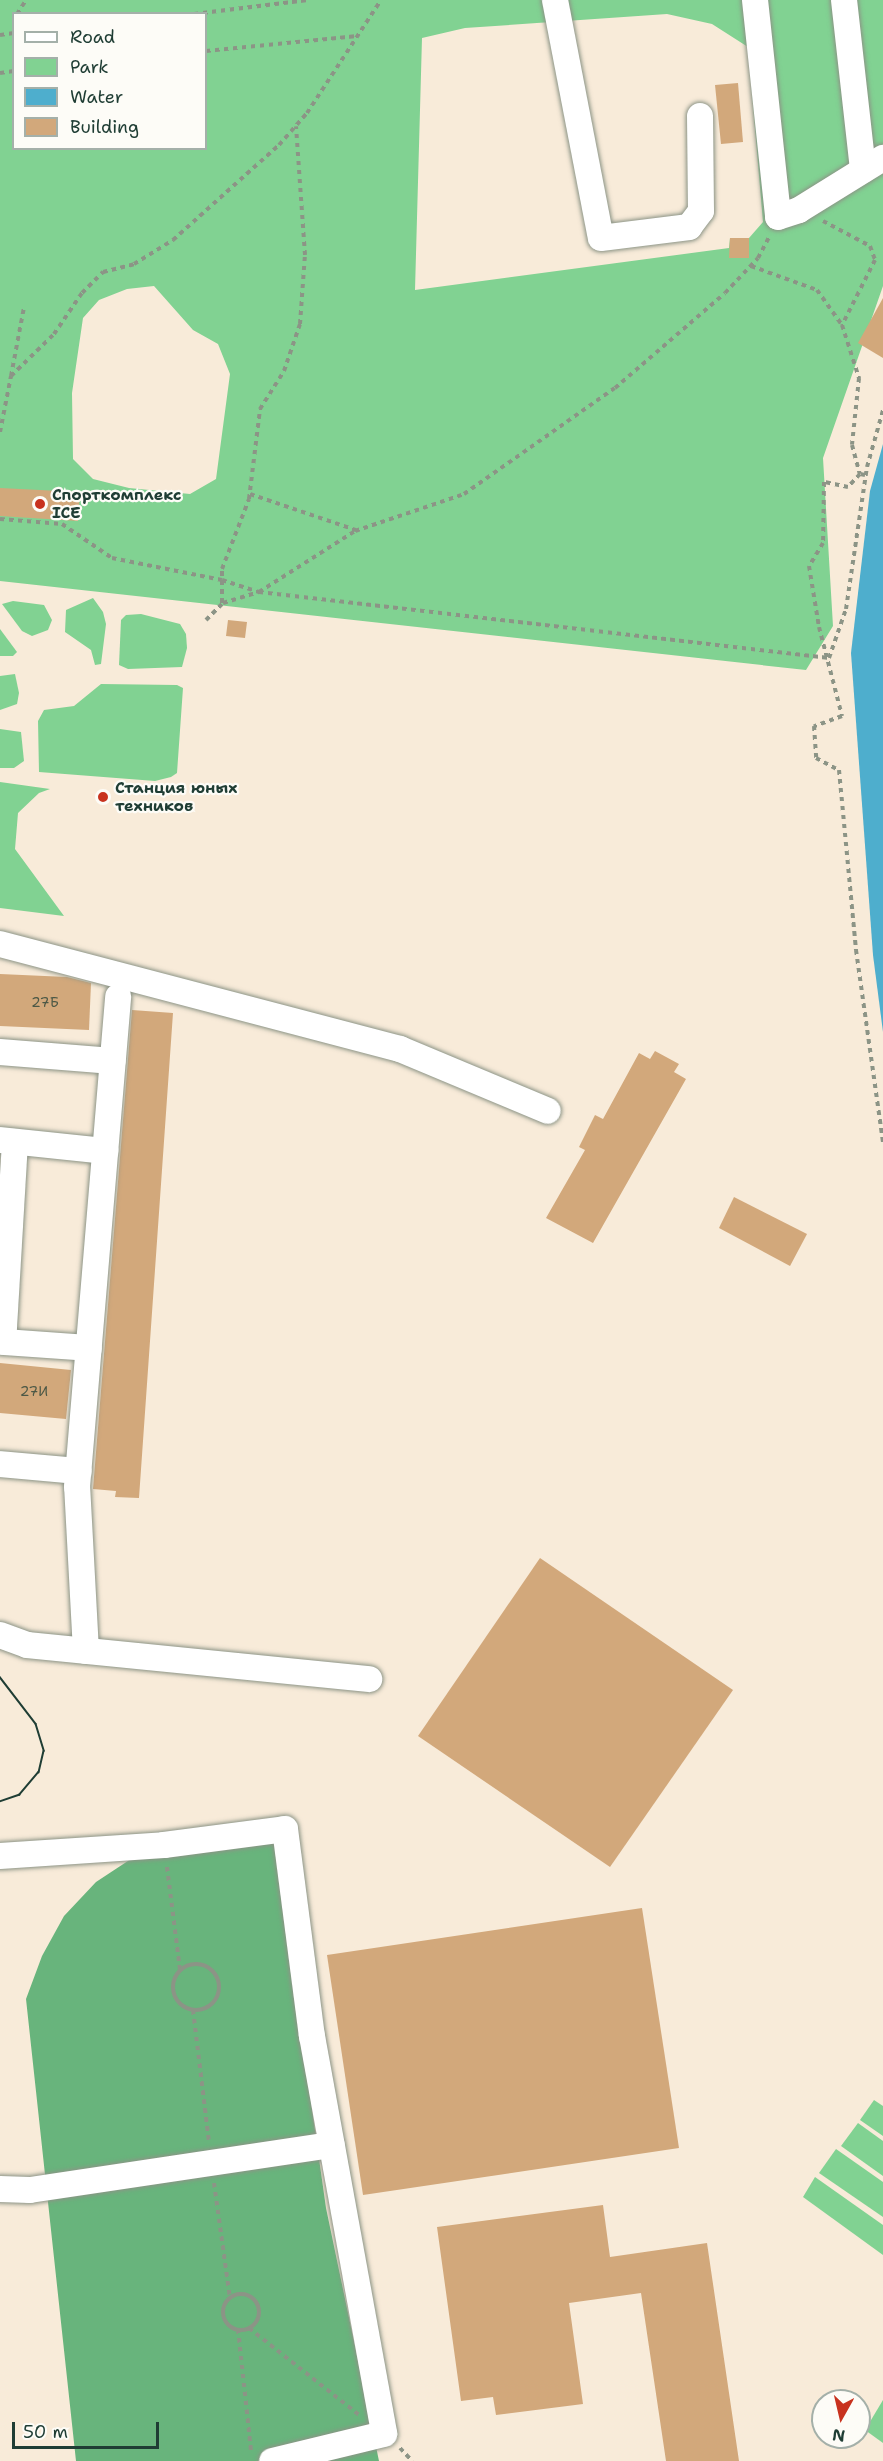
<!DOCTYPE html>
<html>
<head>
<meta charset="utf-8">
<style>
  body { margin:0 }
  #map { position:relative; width:883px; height:2461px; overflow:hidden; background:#f8ebd9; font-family:"Shantell Sans",sans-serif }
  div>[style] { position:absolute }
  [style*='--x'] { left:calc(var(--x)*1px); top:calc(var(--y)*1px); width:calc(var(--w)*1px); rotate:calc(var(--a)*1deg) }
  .green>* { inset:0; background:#81d292 }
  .forest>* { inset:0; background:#68b47c }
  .water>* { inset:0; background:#4eaecd }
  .building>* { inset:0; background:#d2a87b }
  .path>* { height:4px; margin-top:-2px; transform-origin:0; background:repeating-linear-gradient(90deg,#8c9486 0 4.5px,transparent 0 9px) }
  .path>.ring { margin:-2px; padding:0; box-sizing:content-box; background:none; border:4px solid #8c9486; border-radius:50% }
  .roads { filter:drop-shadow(0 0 2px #8c9486) drop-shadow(0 0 2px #8c9486) }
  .minor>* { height:26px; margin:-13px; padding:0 13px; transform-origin:13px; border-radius:13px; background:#fff }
  .tram>* { height:1.5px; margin:-0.75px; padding:0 0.75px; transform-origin:0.75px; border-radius:0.75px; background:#1f3d34 }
  .dots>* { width:16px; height:16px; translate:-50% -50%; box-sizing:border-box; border:3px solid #fdfcf7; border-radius:50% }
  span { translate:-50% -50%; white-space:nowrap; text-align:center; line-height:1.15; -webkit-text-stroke:4.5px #fdfcf7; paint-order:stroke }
  .number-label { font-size:14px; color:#4c5846 }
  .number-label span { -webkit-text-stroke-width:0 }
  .poi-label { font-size:16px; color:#1f3d34; font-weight:700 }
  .left { translate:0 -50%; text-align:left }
  .legend { position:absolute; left:12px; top:12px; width:195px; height:138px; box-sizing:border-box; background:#fdfcf7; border:2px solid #a4b0a9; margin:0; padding:8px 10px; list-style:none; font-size:18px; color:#1f3d34 }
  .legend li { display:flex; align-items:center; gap:12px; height:30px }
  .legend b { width:30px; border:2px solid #a4b0a9 }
  .north { position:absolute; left:811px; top:2389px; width:60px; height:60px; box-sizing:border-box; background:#fdfcf7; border:2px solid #a4b0a9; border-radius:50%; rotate:188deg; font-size:16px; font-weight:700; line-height:24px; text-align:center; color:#1f3d34 }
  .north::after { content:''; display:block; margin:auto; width:21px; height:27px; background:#c8321e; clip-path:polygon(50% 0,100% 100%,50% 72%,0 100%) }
  .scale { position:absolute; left:12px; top:2422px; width:147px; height:27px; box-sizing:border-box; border:3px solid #1f3d34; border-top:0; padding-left:8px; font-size:18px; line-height:21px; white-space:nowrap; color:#1f3d34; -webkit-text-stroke:4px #fdfcf7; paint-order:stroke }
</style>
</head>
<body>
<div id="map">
  <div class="green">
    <div style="clip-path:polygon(evenodd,0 0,883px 0,883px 286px,823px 458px,833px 626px,806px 670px,0 581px,0 0,14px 14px,206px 14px,206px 148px,14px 148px,14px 14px,0 0,667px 14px,712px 24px,748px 47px,763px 222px,749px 238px,730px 238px,729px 248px,415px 290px,422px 38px,465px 28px,667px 14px,0 0,154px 286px,193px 330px,218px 344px,230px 374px,216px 479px,190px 494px,129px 488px,93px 479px,73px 459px,72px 393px,83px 318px,99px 300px,127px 289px,154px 286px)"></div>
    <div style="clip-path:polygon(93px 598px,103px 612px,106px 624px,101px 664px,95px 665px,91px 650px,65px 632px,66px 610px)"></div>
    <div style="clip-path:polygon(13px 601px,44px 605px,52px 620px,48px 630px,32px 636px,22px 631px,2px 604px)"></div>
    <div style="clip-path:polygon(141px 614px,180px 624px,186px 634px,187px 648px,182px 667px,128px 669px,119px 665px,121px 620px,126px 615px)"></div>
    <div style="clip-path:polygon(0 629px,17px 652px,13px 656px,0 656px)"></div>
    <div style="clip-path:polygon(15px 674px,19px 693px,17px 704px,0 710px,0 676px)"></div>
    <div style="clip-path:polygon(101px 684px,177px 685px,183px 688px,177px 773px,171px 777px,155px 781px,39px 772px,38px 721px,44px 710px,74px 706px)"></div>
    <div style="clip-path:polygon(0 729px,21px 732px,24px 761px,14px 768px,0 768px)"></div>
    <div style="clip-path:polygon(0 782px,50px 789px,39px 793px,18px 813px,15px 849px,64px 916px,0 908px)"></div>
    <div style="clip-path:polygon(874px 2100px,883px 2106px,883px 2136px,860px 2120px)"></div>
    <div style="clip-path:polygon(858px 2123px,883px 2141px,883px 2176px,841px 2146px)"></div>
    <div style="clip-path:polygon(836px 2149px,883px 2182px,883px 2217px,819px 2173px)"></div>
    <div style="clip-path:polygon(815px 2177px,883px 2225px,883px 2255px,803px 2197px)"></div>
    <div style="clip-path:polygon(883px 2400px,883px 2443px,865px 2430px)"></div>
  </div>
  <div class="forest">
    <div style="clip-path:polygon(274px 1841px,326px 2208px,379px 2461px,76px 2461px,26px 1999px,42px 1956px,64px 1916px,96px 1882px,137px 1855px)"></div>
  </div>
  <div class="water">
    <div style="clip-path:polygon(883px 444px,883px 1032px,873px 955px,851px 653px,870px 491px)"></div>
  </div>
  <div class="building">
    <div style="clip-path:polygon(738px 83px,743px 142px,721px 144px,715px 85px)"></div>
    <div style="clip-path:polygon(730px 238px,749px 238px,749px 258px,729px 258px)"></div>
    <div style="clip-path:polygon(883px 298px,883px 358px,858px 343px)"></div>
    <div style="clip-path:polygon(0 488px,80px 492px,78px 521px,0 516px)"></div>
    <div style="clip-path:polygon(228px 620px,247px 622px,245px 638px,226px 636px)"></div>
    <div style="clip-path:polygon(0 974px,67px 977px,91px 983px,89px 1030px,0 1026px)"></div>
    <div style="clip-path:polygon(132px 1010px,173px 1013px,139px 1498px,115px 1497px,116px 1491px,93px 1489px)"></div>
    <div style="clip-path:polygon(655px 1051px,679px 1064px,674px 1072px,686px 1079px,593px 1243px,546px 1218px,585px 1150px,579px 1147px,595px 1115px,603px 1119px,639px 1053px,650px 1059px)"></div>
    <div style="clip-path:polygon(734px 1197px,807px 1234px,790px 1266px,719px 1228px)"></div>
    <div style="clip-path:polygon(0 1363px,71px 1370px,66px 1419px,0 1413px)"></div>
    <div style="clip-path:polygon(540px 1558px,733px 1690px,610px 1867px,418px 1736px)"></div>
    <div style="clip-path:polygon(642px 1908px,679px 2148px,363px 2195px,327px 1955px)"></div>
    <div style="clip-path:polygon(603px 2205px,610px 2257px,707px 2243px,739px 2461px,666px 2461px,641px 2293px,569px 2303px,583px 2404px,496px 2415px,493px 2397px,461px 2401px,437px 2227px)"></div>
  </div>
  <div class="path">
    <div style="--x:17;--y:14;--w:17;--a:-57"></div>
    <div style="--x:194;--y:14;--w:115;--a:-7"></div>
    <div style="--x:0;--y:35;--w:14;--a:-8"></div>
    <div style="--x:206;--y:51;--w:152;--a:-5.7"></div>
    <div style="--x:0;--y:73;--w:14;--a:-8"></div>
    <div style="--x:823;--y:221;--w:53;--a:28"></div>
    <div style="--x:870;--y:246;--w:15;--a:70"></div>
    <div style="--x:875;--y:260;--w:73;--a:116.9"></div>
    <div style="--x:842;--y:325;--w:56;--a:72.2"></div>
    <div style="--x:859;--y:378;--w:67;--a:96"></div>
    <div style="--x:852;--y:445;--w:30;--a:75"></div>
    <div style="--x:751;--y:266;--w:70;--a:20"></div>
    <div style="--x:817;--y:290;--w:43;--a:54.5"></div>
    <div style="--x:11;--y:376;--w:70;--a:-79.3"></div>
    <div style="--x:0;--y:432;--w:57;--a:-78.9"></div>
    <div style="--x:11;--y:376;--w:60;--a:-44.3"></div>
    <div style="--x:54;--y:334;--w:50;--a:-55.7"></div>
    <div style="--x:82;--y:293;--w:30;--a:-45"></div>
    <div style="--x:103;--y:272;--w:32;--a:-14"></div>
    <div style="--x:134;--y:264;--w:46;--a:-31.6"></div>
    <div style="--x:173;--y:240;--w:142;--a:-41.9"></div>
    <div style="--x:279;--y:145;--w:43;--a:-48.8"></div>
    <div style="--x:307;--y:113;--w:135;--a:-56.8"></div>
    <div style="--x:865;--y:475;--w:5;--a:-169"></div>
    <div style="--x:860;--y:474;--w:18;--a:133"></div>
    <div style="--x:848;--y:487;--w:25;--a:-168"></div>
    <div style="--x:824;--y:482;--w:61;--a:90.9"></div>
    <div style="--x:823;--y:543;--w:27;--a:121"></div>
    <div style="--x:809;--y:566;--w:62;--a:80.7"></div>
    <div style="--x:819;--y:627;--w:92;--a:75.5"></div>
    <div style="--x:842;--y:716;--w:30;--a:160"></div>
    <div style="--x:814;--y:726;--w:32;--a:86"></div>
    <div style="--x:816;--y:758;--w:26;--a:28"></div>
    <div style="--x:839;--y:770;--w:181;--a:84.6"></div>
    <div style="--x:856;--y:950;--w:195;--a:82"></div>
    <div style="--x:250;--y:494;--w:112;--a:18.8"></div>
    <div style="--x:0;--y:519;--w:62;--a:4.6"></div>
    <div style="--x:62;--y:524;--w:60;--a:34.2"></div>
    <div style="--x:112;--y:558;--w:112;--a:11.3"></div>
    <div style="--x:222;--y:580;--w:39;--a:18"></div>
    <div style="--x:259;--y:592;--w:114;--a:-32.4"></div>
    <div style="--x:355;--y:531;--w:115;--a:-18.7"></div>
    <div style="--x:464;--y:494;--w:184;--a:-35.1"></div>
    <div style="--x:615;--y:388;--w:145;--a:-40.8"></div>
    <div style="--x:725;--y:293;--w:48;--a:-46.7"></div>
    <div style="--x:758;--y:258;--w:24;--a:-62"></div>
    <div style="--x:222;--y:603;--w:34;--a:-90"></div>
    <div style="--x:222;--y:569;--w:75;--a:-68.9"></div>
    <div style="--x:249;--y:499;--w:91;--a:-83"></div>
    <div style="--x:260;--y:409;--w:45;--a:-57.7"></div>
    <div style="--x:284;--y:371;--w:50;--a:-71.2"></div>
    <div style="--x:300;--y:324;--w:69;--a:-85.9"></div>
    <div style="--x:305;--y:255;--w:129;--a:-94"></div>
    <div style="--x:206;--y:620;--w:24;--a:-45"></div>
    <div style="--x:223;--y:603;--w:38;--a:-17"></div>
    <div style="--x:259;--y:592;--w:574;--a:6.6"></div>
    <div style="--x:829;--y:658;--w:52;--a:-70.9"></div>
    <div style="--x:846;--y:609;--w:144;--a:-81.6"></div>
    <div style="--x:867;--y:467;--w:59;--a:-74.3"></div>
    <div style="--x:167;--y:1867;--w:104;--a:82.8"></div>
    <div class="ring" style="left:173px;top:1964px;width:42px;height:42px"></div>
    <div style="--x:193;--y:2010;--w:133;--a:83.1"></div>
    <div style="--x:214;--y:2183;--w:116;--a:82.1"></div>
    <div class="ring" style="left:223px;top:2294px;width:32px;height:32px"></div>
    <div style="--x:249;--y:2328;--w:140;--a:38.3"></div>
    <div style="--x:238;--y:2329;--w:123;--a:83.9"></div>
    <div style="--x:400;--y:2448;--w:18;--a:47"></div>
  </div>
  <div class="roads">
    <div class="minor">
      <div style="--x:555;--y:0;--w:242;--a:79.1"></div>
      <div style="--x:601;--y:238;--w:89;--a:-7.1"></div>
      <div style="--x:689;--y:227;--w:20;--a:-53"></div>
      <div style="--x:701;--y:211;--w:95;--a:-90.6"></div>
      <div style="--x:755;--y:0;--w:218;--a:83.9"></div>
      <div style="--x:778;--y:217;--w:22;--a:-18"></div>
      <div style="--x:799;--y:210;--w:99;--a:-31.8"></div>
      <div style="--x:844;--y:0;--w:171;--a:83.6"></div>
      <div style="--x:0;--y:944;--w:414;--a:14.7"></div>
      <div style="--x:400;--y:1049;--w:160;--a:22.7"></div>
      <div style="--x:0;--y:1052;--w:113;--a:4.6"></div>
      <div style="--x:0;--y:1140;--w:106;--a:6"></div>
      <div style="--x:15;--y:1142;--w:200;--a:93.4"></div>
      <div style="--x:3;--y:1342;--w:86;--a:4"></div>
      <div style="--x:0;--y:1464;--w:79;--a:5.1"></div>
      <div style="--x:0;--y:1635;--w:29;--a:20"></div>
      <div style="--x:27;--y:1645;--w:344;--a:5.7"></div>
      <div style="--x:86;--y:1651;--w:164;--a:-93.1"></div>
      <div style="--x:77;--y:1487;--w:492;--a:-85.2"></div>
      <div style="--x:0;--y:1856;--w:164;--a:-3.8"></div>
      <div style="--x:164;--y:1845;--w:122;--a:-7.5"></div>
      <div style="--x:285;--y:1829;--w:209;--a:82.6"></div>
      <div style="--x:312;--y:2036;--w:404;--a:79.7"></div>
      <div style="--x:384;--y:2434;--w:115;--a:166.4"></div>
      <div style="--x:0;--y:2189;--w:30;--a:2"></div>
      <div style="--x:30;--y:2190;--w:305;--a:-8.5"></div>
    </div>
  </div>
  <div class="tram">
    <div style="--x:0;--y:1677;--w:59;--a:52.5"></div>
    <div style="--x:36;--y:1724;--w:28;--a:73"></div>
    <div style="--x:44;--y:1751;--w:22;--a:103"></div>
    <div style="--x:39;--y:1772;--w:30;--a:130"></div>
    <div style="--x:20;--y:1795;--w:21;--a:161"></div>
  </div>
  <div class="dots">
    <div style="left:40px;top:504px;background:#c8321e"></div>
    <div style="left:103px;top:797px;background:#c8321e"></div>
  </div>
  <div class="number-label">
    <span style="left:45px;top:1002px">27Б</span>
    <span style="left:34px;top:1391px">27И</span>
  </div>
  <div class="poi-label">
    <span class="left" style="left:52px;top:504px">Спорткомплекс<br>ICE</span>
    <span class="left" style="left:115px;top:797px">Станция юных<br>техников</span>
  </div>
  <ul class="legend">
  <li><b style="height:8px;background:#fff"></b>Road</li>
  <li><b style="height:16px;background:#81d292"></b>Park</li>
  <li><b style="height:16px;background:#4eaecd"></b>Water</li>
  <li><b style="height:16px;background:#d2a87b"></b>Building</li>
  </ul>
  <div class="north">N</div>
  <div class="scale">50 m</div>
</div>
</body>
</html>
